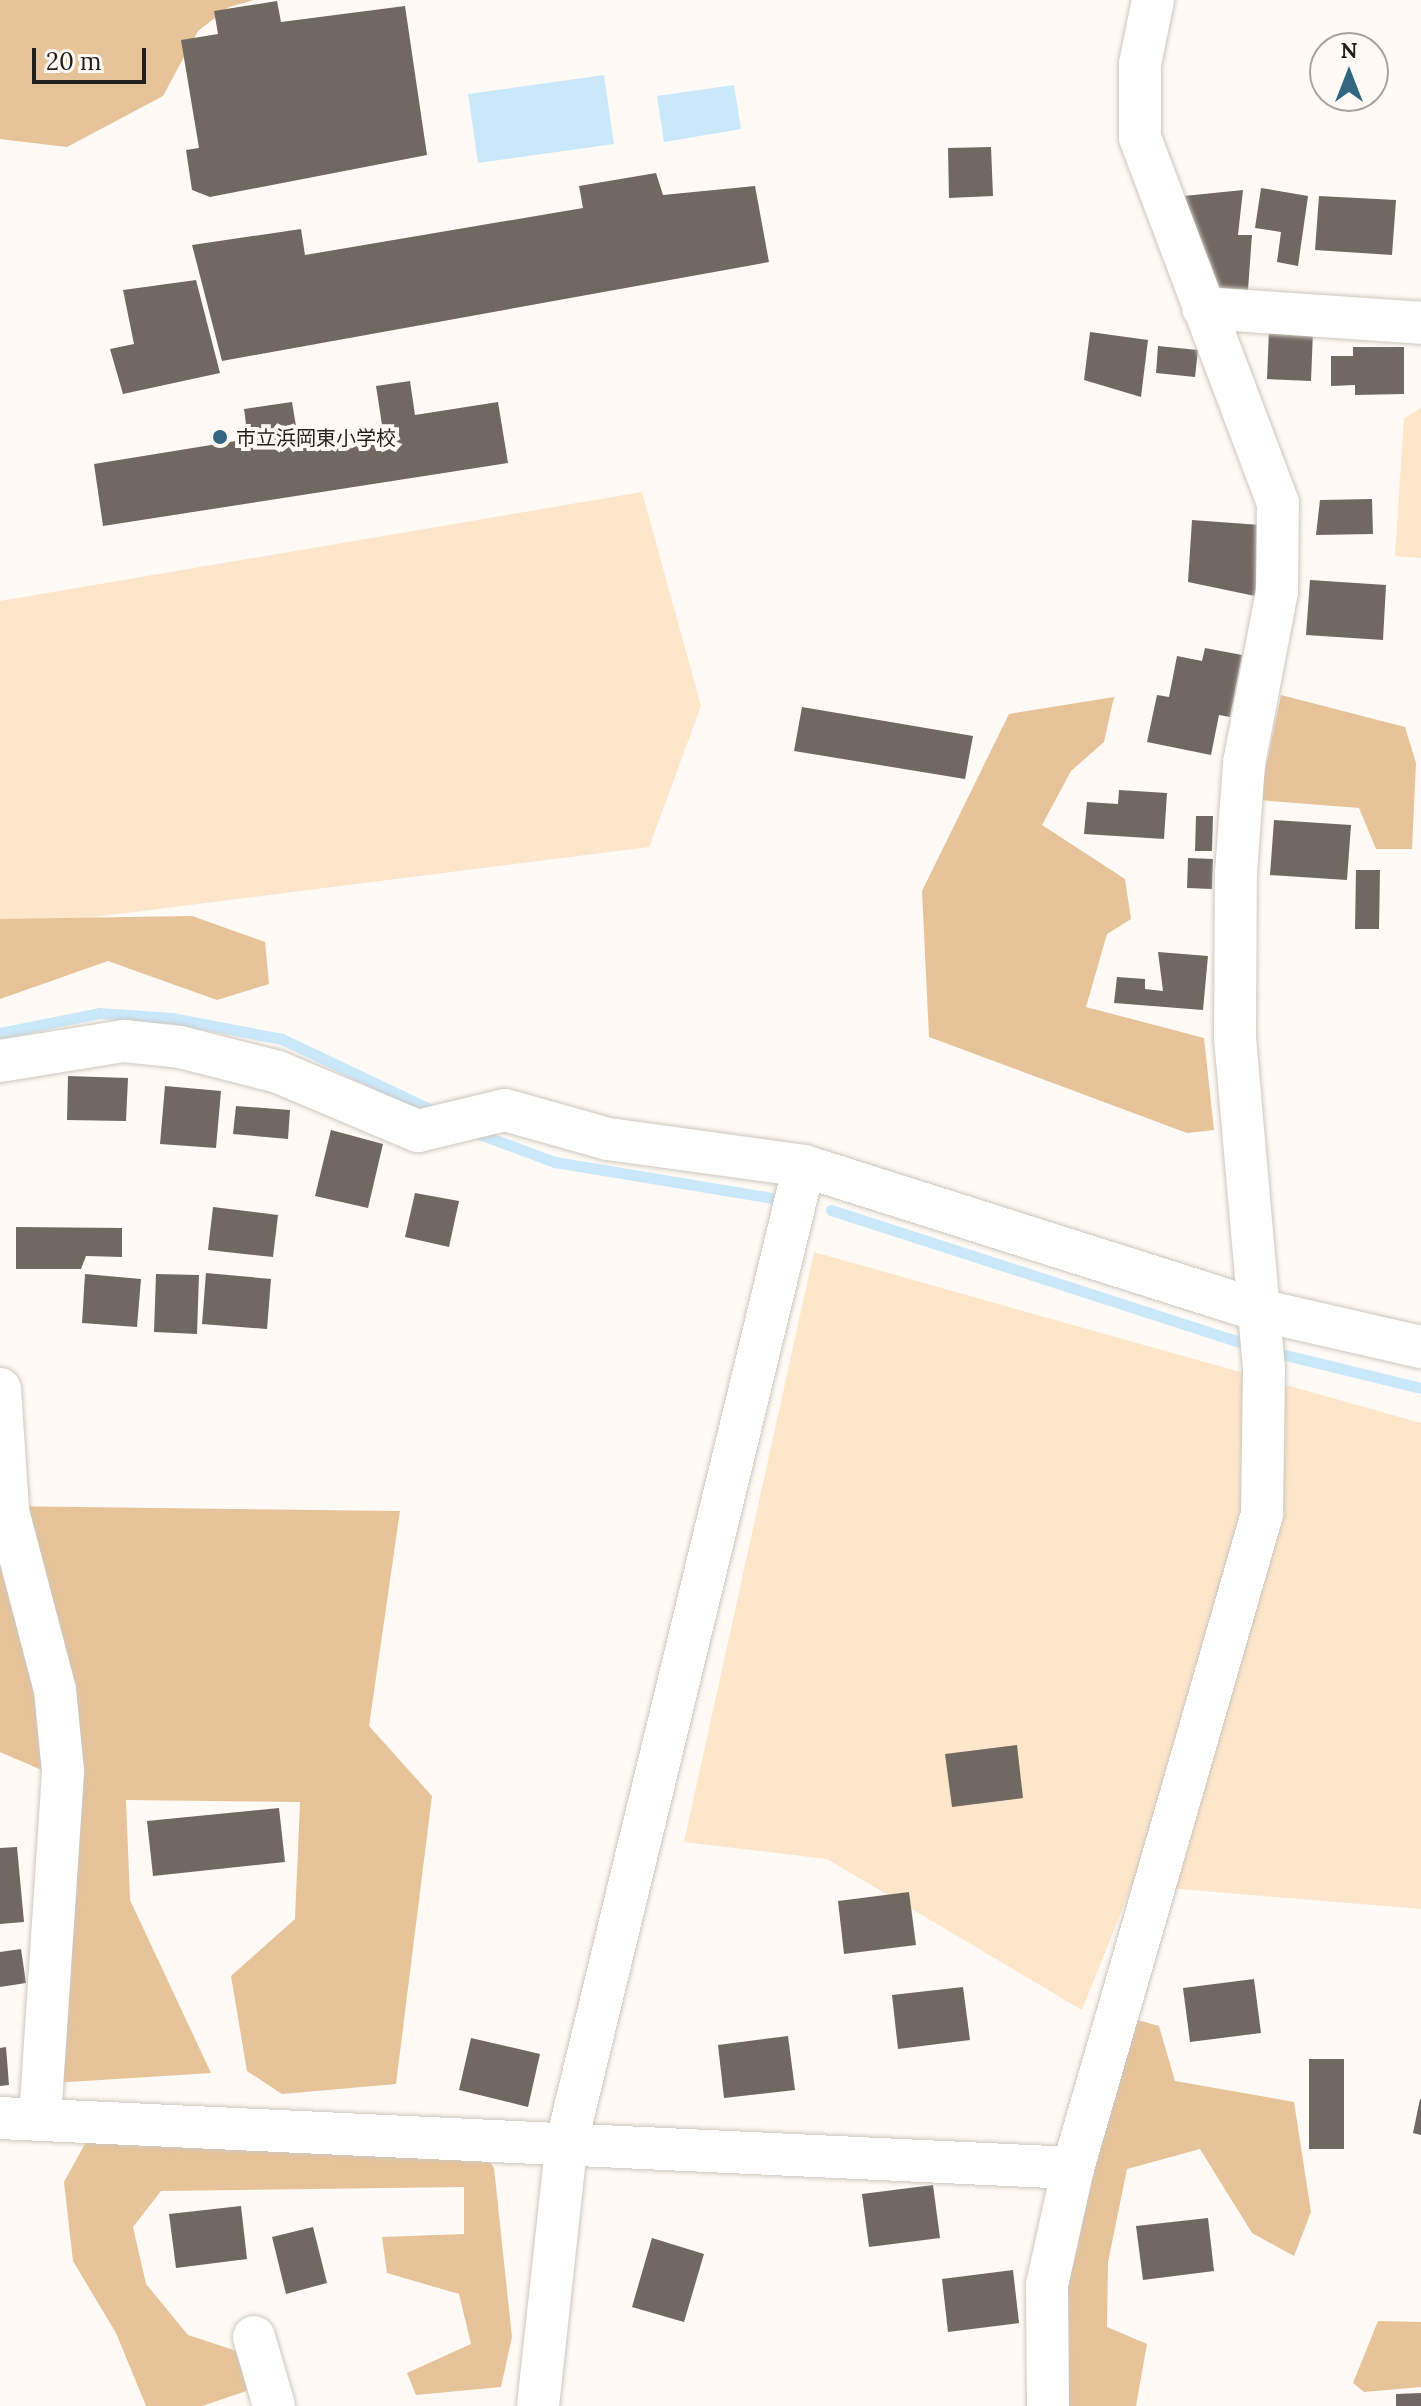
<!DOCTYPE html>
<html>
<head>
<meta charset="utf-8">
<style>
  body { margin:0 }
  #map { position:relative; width:1421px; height:2406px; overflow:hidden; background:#fffaf5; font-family:Lora,"Noto Sans JP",serif }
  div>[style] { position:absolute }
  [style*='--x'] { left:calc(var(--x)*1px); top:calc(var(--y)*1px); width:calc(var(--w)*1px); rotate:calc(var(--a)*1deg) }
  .green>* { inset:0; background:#fee6cb }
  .forest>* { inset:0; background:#e7c399 }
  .water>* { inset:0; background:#c9e8fa }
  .stream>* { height:11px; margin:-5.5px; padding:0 5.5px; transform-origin:5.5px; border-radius:5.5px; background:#c9e8fa }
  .building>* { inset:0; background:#6f6961 }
  .roads { filter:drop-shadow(0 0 2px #cec7be) drop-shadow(0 0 2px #cec7be) }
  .minor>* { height:42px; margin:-21px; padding:0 21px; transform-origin:21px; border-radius:21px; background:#fff }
  .dots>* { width:22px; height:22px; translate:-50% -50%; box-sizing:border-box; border:4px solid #fffaf5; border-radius:50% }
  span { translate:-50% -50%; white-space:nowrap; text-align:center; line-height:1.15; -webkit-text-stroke:8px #fffaf5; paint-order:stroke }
  .poi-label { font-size:20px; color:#211f1c }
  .left { translate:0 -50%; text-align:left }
  .north { position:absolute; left:1309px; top:32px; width:80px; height:80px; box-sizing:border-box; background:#fffaf5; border:2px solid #a6a29e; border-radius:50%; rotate:0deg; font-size:22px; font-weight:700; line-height:32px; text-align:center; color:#211f1c }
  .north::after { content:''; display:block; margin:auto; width:28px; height:36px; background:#316681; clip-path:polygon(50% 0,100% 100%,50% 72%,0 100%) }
  .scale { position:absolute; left:32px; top:48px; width:114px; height:36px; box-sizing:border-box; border:4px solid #211f1c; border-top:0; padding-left:10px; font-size:24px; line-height:28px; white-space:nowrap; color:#211f1c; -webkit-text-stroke:6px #fffaf5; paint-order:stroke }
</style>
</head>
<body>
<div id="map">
  <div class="green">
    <div style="clip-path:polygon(1421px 408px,1421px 558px,1395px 556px,1404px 418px)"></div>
    <div style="clip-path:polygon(642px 492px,701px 706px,649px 847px,0 929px,0 601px)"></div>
    <div style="clip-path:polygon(814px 1252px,1421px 1423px,1421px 1909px,1132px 1885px,1082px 2010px,827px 1859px,684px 1842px)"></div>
  </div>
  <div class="forest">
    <div style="clip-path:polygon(0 0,254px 0,229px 7px,198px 31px,163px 96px,67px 147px,0 139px)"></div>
    <div style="clip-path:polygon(1281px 695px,1405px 727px,1416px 763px,1412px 849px,1376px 849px,1359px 808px,1259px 800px)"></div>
    <div style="clip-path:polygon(1114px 697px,1104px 742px,1071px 771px,1042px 825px,1125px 879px,1131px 919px,1107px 934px,1086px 1007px,1204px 1038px,1214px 1130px,1187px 1133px,929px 1037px,922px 891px,1009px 714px)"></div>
    <div style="clip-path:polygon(192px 916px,265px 942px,269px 984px,217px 1000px,108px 961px,0 999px,0 919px)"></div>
    <div style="clip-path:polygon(0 1506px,400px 1511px,369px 1726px,432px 1796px,396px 2084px,282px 2094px,247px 2071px,231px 1976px,295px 1919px,300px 1802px,126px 1800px,130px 1900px,211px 2073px,53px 2083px,81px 1787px,0 1752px)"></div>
    <div style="clip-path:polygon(1134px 2019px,1159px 2026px,1175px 2081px,1294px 2102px,1311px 2212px,1294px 2256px,1252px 2233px,1200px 2149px,1127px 2169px,1108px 2262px,1107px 2327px,1147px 2344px,1136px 2406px,1061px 2406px,1062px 2292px)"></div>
    <div style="clip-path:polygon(472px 2137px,494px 2168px,512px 2337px,501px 2387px,416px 2395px,407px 2373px,471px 2344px,459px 2294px,387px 2273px,382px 2237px,464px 2234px,464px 2187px,161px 2191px,133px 2227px,146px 2284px,188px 2335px,243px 2353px,267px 2384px,202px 2406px,146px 2406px,116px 2333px,73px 2261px,64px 2182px,86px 2142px)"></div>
    <div style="clip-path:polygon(1378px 2321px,1421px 2322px,1421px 2387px,1364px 2392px,1353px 2383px)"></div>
  </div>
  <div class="water">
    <div style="clip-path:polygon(604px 75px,614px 144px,478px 163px,468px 94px)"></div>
    <div style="clip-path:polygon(734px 85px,741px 129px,664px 142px,657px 96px)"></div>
  </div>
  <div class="stream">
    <div style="--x:0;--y:1033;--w:101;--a:-11.4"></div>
    <div style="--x:99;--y:1013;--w:73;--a:3.9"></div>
    <div style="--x:172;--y:1018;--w:112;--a:10.8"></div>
    <div style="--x:282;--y:1039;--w:173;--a:25.4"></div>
    <div style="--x:471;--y:1131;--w:90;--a:20.3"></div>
    <div style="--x:555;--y:1162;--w:221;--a:9.4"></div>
    <div style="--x:831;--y:1210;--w:443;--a:17.9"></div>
    <div style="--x:1269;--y:1351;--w:156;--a:13.7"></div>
  </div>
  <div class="building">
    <div style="clip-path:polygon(277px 1px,281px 22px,405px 6px,427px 155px,210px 197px,192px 190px,186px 150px,199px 148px,181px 40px,218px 34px,214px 11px)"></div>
    <div style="clip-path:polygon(991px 147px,993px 196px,949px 198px,948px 148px)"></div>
    <div style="clip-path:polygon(656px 173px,663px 195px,755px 186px,769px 262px,222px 361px,192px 245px,301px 229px,305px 255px,583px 208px,579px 186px)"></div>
    <div style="clip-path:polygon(1261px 188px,1308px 196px,1298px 266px,1277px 262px,1281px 232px,1255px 228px)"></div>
    <div style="clip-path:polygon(1243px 190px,1238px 235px,1252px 235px,1248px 290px,1217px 290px,1184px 196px)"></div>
    <div style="clip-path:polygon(1319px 196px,1396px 200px,1392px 255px,1315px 250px)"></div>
    <div style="clip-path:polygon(196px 280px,220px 373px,123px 394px,110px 349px,134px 344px,123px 290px)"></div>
    <div style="clip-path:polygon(1269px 330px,1313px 331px,1311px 381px,1267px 379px)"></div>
    <div style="clip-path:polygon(1090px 332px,1148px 340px,1141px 397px,1084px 380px)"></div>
    <div style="clip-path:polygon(1158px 346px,1198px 350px,1195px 377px,1156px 373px)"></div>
    <div style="clip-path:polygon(1353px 347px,1404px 347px,1404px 394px,1355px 395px,1355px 385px,1331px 386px,1331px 356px,1353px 356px)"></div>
    <div style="clip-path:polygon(410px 381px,415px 415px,498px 402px,508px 463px,103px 526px,94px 464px,248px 439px,244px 409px,292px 402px,298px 438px,382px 425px,376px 386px)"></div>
    <div style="clip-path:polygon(1372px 499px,1373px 534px,1316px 535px,1320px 500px)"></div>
    <div style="clip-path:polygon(1192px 520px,1260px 525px,1255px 596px,1188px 582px)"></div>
    <div style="clip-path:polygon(1310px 580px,1386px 585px,1383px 640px,1306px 635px)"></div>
    <div style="clip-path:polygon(1205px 648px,1242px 655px,1230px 717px,1219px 715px,1211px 755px,1147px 742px,1157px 695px,1169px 697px,1177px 656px,1202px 661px)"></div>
    <div style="clip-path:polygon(802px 707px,973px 736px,965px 779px,794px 751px)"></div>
    <div style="clip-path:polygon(1119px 790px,1167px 793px,1164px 839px,1084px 834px,1087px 802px,1118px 804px)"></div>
    <div style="clip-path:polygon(1196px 816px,1213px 816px,1212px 851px,1195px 851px)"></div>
    <div style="clip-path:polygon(1274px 820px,1351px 825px,1347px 880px,1270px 875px)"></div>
    <div style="clip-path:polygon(1188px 858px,1213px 859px,1212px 889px,1187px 888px)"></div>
    <div style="clip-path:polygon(1356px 870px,1380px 870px,1379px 929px,1355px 929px)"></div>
    <div style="clip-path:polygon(1158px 952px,1208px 956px,1203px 1010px,1114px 1003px,1117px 977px,1145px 979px,1145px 989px,1163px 991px)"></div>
    <div style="clip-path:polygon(68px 1076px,128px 1078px,126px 1121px,67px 1120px)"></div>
    <div style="clip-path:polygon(165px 1086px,221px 1091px,216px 1148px,160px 1144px)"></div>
    <div style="clip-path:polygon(236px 1106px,290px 1110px,288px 1139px,233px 1134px)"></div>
    <div style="clip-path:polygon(331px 1130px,383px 1144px,368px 1208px,315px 1196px)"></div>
    <div style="clip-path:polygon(415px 1193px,459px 1201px,449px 1247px,405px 1237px)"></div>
    <div style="clip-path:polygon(213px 1207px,278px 1215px,273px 1257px,208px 1250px)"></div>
    <div style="clip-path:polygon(16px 1227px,122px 1228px,122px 1257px,86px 1256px,81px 1269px,16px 1269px)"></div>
    <div style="clip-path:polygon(206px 1273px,271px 1279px,267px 1329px,202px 1324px)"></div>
    <div style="clip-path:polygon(85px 1274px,141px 1279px,137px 1327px,82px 1323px)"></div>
    <div style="clip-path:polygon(156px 1274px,199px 1275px,197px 1334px,154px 1332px)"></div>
    <div style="clip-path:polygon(1017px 1745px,1023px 1798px,952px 1807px,945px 1754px)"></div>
    <div style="clip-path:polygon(279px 1808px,285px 1862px,153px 1876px,147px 1821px)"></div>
    <div style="clip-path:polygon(17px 1847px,24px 1922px,0 1924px,0 1848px)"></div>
    <div style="clip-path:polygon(909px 1892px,916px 1945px,844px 1954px,838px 1901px)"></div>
    <div style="clip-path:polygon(21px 1949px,26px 1983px,0 1987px,0 1952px)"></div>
    <div style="clip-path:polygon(1254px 1979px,1261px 2033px,1190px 2042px,1183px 1988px)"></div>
    <div style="clip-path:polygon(963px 1987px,970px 2040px,898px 2049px,892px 1995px)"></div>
    <div style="clip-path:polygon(788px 2036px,795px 2090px,724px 2098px,718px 2045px)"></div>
    <div style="clip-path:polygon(471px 2038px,540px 2054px,528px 2107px,459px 2090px)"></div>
    <div style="clip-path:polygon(6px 2047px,9px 2085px,0 2086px,0 2048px)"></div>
    <div style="clip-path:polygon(1309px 2059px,1344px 2059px,1344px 2149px,1309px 2149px)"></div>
    <div style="clip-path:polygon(1420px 2099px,1421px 2100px,1421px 2135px,1413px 2133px)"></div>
    <div style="clip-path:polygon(933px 2185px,940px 2238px,869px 2247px,862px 2194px)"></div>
    <div style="clip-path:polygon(241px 2206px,247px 2259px,176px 2268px,169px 2214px)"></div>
    <div style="clip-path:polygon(1208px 2218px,1214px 2271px,1143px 2280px,1136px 2226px)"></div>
    <div style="clip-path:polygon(313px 2227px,327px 2283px,286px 2294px,272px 2237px)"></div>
    <div style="clip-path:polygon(652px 2238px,704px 2254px,684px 2322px,632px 2307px)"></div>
    <div style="clip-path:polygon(1013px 2270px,1019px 2323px,948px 2332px,942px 2279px)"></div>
    <div style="clip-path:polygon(1421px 2393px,1421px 2406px,1396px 2406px,1396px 2394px)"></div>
  </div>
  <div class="roads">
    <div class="minor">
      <div style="--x:1203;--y:308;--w:219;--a:3.9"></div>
      <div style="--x:0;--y:1061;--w:126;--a:-9.2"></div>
      <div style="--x:124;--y:1041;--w:56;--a:6.1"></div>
      <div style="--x:180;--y:1047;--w:101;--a:14.3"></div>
      <div style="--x:278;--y:1072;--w:152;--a:22.9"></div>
      <div style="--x:418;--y:1131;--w:89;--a:-13.6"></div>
      <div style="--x:505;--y:1110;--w:107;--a:15.7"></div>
      <div style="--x:608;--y:1139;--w:198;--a:7.8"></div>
      <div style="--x:804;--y:1166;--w:477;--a:17.6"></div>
      <div style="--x:1259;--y:1310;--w:166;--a:12.9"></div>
      <div style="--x:0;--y:1389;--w:122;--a:86.2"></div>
      <div style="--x:8;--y:1511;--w:185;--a:75.3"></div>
      <div style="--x:55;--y:1690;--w:82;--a:84.4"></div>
      <div style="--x:63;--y:1772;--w:347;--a:93.8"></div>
      <div style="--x:0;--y:2118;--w:1074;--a:2.67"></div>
      <div style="--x:254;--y:2337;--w:72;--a:73.8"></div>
      <div style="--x:538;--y:2406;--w:267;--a:-83.8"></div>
      <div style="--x:567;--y:2141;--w:1003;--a:-76.34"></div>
      <div style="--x:1048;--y:2406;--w:121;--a:-90.5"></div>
      <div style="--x:1047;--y:2285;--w:120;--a:-77.5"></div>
      <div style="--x:1073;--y:2168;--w:681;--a:-73.88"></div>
      <div style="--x:1262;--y:1514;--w:145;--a:-89.2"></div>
      <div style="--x:1264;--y:1369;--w:333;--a:-95"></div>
      <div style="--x:1235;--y:1037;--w:164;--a:-89.7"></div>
      <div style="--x:1236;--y:873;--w:110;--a:-85.8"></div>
      <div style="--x:1244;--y:763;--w:174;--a:-79.1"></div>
      <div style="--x:1277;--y:592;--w:89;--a:-89.4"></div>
      <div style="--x:1278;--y:503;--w:390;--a:-110.7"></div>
      <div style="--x:1140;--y:138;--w:74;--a:-90"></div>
      <div style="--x:1140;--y:64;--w:65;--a:-78.5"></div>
    </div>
  </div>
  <div class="dots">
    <div style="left:220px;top:437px;background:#316681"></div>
  </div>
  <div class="poi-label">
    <span class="left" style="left:236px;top:437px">市立浜岡東小学校</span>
  </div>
  <div class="north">N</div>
  <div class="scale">20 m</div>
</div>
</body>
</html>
